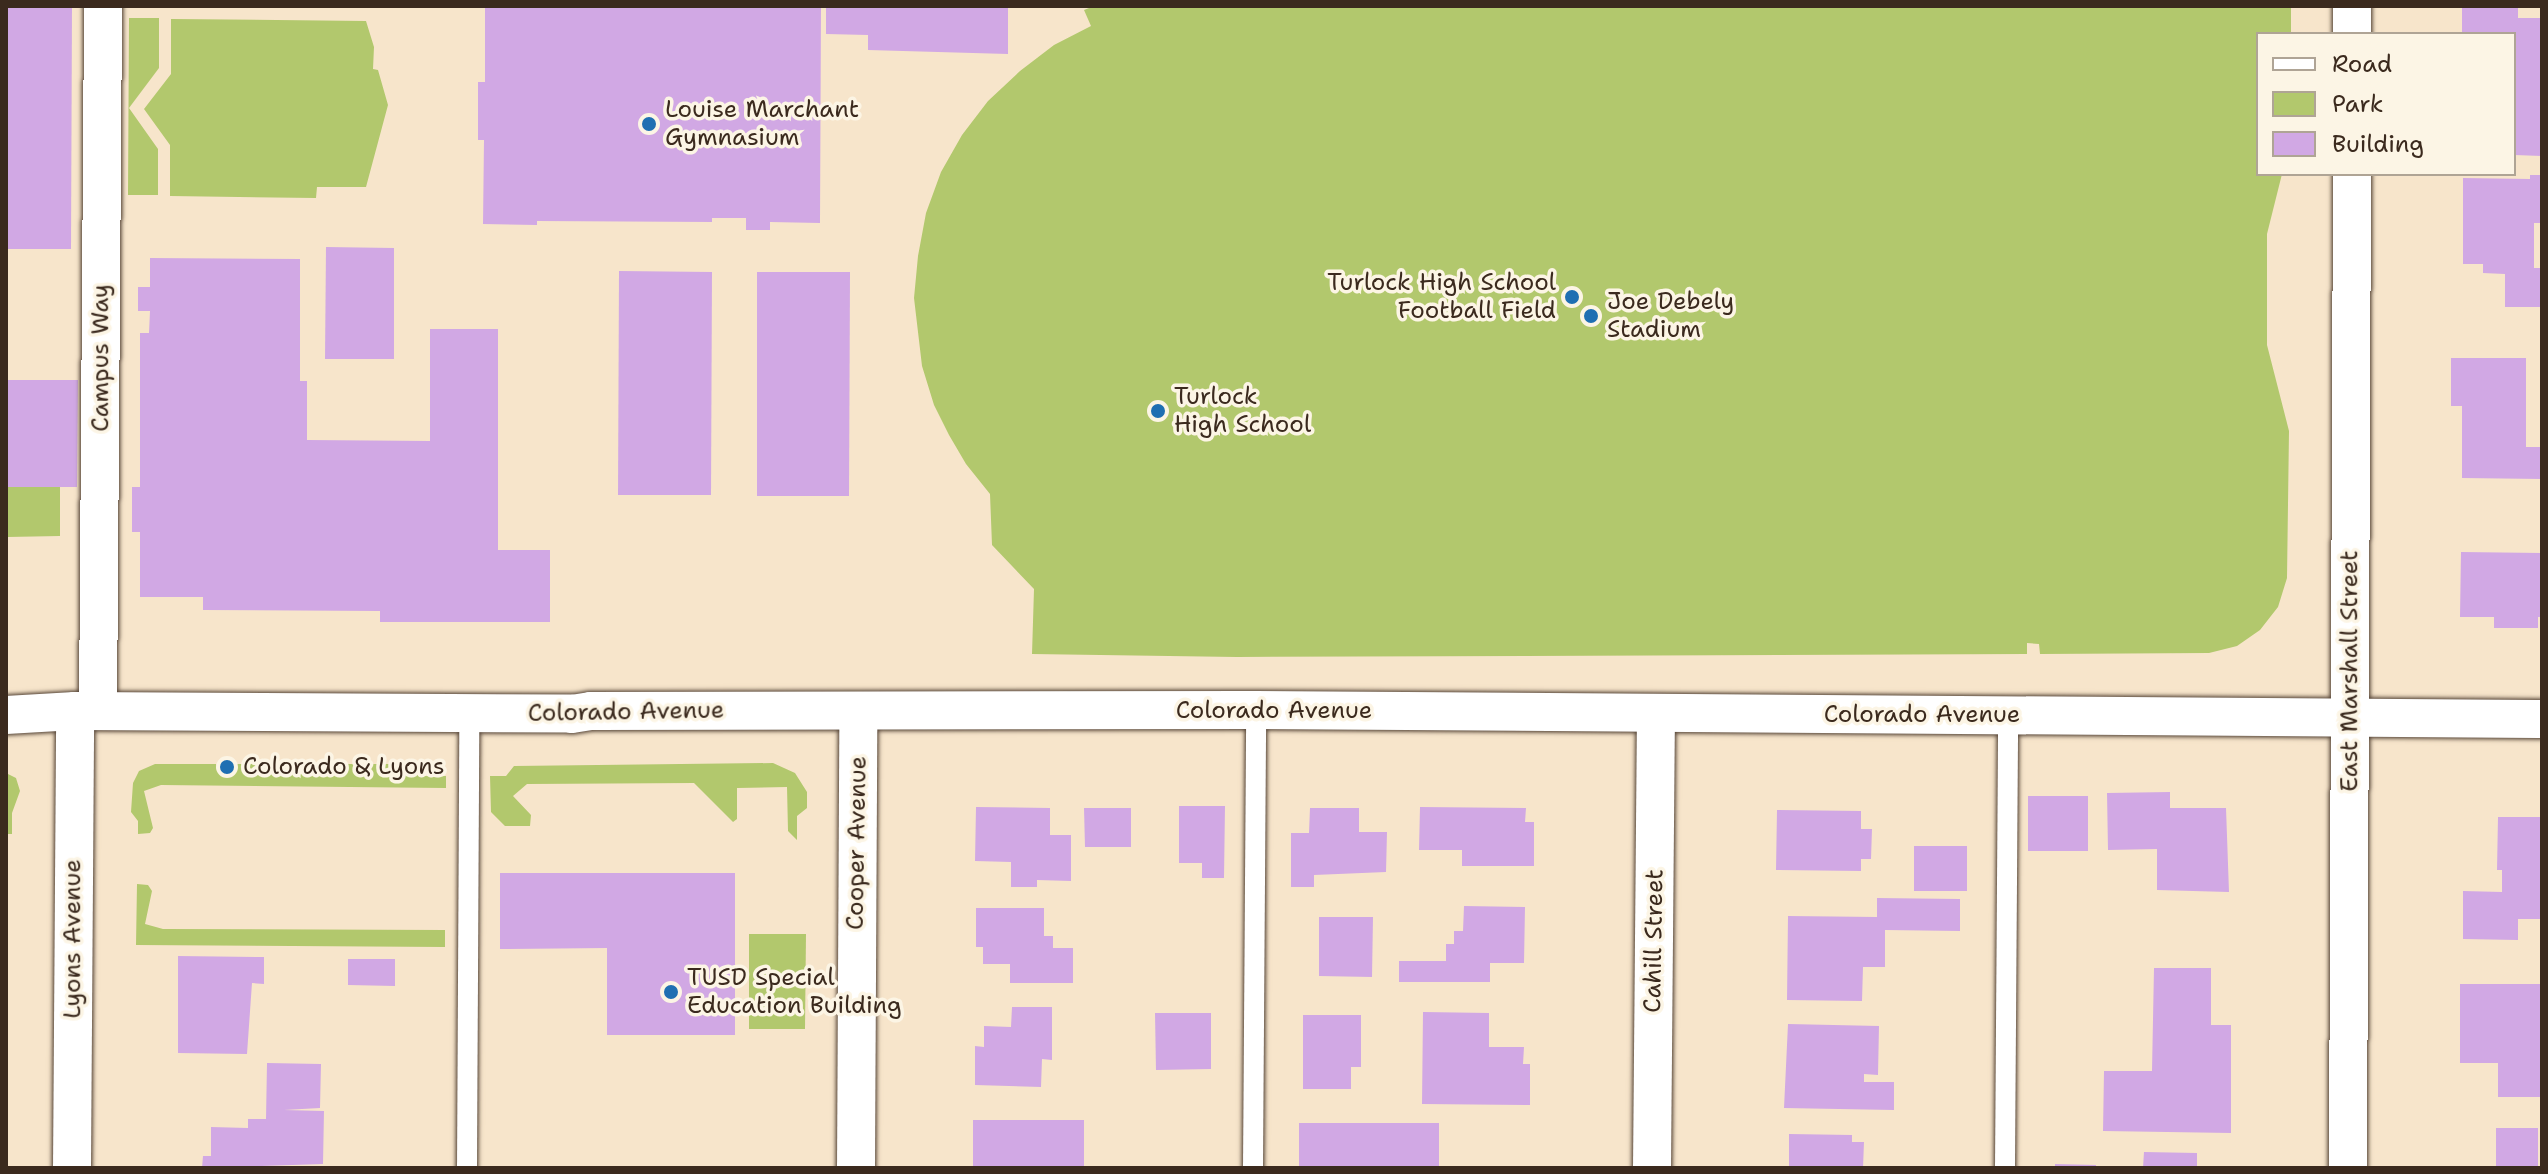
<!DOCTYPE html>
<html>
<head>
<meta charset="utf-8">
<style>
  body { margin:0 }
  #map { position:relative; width:2548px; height:1174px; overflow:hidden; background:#f7e5cb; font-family:"Shantell Sans",sans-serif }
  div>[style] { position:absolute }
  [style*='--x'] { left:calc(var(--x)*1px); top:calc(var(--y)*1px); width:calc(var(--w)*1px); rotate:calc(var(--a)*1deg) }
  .green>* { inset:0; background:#b2c86d }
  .building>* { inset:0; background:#d1a8e4 }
  .roads { filter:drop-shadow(0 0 2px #574638) drop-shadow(0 0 2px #574638) }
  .lane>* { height:20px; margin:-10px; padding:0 10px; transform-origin:10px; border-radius:10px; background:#fff }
  .street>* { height:38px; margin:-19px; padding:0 19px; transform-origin:19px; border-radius:19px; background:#fff }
  .dots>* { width:22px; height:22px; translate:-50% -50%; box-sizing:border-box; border:4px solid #fcf5e5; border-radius:50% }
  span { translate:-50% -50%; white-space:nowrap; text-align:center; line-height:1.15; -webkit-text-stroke:7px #fcf5e5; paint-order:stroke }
  .poi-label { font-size:24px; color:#3b2a1e }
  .left { translate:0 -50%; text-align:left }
  .right { translate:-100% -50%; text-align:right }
  .street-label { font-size:24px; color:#3b2a1e }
  .frame { position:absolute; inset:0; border:8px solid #3b2a1e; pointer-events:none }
  .legend { position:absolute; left:2256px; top:32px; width:260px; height:144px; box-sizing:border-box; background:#fcf5e5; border:2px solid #afa495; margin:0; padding:10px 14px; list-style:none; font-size:24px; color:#3b2a1e }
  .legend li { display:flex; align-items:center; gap:16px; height:40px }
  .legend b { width:40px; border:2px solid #afa495 }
</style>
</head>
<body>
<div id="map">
  <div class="green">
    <div style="clip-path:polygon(1094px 6px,2291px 6px,2291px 34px,2258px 34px,2258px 174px,2282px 174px,2267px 234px,2267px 345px,2289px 431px,2287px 578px,2278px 607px,2260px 630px,2237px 646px,2209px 653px,2040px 654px,2039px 644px,2027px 643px,2027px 654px,1237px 657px,1032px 654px,1034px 589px,992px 545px,990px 494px,966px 464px,949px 435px,934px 405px,922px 366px,914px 298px,918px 256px,926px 213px,941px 172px,962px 135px,988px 101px,1020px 71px,1054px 45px,1091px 26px,1084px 10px)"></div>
    <div style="clip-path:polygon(129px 18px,159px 18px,159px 68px,129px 108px,158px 149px,158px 195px,128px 195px)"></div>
    <div style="clip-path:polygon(171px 19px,366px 21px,374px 47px,373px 69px,378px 70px,388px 105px,366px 187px,317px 187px,316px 198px,170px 196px,170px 145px,144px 109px,171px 74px)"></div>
    <div style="clip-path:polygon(6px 487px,60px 487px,60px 536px,7px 537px,6px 574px)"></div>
    <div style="clip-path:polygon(773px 763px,795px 773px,807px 792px,807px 808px,797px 816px,797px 840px,788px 831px,787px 787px,737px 788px,737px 819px,733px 822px,694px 783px,527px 784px,513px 796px,531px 815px,530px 826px,505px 826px,491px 812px,490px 776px,506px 776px,514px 766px)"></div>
    <div style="clip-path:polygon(155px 764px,216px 764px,217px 771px,237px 771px,237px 764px,416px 764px,422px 776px,446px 776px,446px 788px,161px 785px,144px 791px,153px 828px,150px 833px,138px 834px,138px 821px,131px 812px,133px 783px,139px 771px)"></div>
    <div style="clip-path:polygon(6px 773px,16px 778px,20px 791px,12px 813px,12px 834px,6px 834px)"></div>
    <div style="clip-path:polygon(137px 884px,148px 885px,152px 891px,145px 924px,163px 929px,445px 930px,445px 947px,136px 945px)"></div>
    <div style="clip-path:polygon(749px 934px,806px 934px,805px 1029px,749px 1029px)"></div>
  </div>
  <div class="building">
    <div style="clip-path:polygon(6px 6px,72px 6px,71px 249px,6px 249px)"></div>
    <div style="clip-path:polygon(485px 6px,821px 6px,820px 223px,770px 222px,770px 230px,746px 230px,746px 218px,712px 218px,712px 222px,537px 221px,537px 225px,483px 224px,484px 140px,478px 140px,478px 82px,485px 82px)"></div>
    <div style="clip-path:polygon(826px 6px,1008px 6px,1008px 54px,868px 50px,868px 35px,826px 34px)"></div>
    <div style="clip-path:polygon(2462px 6px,2518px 6px,2518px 18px,2542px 18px,2542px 156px,2514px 155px,2514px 34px,2462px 34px)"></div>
    <div style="clip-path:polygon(2530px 175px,2542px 175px,2542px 223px,2534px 223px,2534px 268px,2542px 268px,2542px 307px,2505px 307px,2505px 274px,2483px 273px,2483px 264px,2463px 264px,2463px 178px,2530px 179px)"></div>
    <div style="clip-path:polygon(326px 247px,394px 248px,394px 359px,325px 359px)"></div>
    <div style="clip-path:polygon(150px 258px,300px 259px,300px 381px,307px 381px,307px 440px,430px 441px,430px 329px,498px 329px,498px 550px,550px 550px,550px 622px,380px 622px,380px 611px,203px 610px,203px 597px,140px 597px,140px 532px,132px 532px,132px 487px,140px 487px,140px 333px,149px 333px,150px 311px,138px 311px,138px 287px,150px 287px)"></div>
    <div style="clip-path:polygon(619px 271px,712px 272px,711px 495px,618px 495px)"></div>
    <div style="clip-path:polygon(757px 272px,850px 272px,849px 496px,757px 496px)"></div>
    <div style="clip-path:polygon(2451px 358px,2526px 358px,2526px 447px,2542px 447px,2542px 479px,2462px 478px,2462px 406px,2451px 406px)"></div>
    <div style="clip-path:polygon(6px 380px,78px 380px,77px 487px,8px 487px)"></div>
    <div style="clip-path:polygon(2461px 552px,2542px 553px,2542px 617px,2538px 617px,2538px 628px,2494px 628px,2494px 617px,2460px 617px)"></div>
    <div style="clip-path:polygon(2170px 792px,2170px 808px,2226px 808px,2229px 892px,2157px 890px,2157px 849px,2108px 850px,2107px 793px)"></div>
    <div style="clip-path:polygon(2028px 796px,2088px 796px,2088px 851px,2028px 851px)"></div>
    <div style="clip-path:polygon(1179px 806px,1225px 806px,1224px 878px,1202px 878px,1202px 863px,1179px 863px)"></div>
    <div style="clip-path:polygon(976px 807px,1050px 808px,1050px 835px,1071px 835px,1071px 881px,1037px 880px,1037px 887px,1011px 887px,1011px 862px,975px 861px)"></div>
    <div style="clip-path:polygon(1420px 807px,1526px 808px,1525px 822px,1534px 822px,1534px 866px,1462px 866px,1462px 850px,1419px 850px)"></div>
    <div style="clip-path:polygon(1084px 808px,1131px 808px,1131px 847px,1085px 847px)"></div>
    <div style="clip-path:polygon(1310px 808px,1359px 808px,1359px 832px,1387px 832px,1386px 872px,1314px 875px,1314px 887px,1291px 887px,1291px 833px,1309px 833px)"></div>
    <div style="clip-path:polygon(1777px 810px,1861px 811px,1861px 829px,1872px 829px,1871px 859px,1861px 859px,1861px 871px,1776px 870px)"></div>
    <div style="clip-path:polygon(2498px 817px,2542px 817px,2542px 919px,2518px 919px,2518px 940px,2463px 939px,2463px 891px,2502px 892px,2502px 870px,2497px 870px)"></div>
    <div style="clip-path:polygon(1914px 846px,1967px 846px,1967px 891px,1914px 891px)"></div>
    <div style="clip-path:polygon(500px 873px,735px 873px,735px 1035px,607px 1035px,607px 948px,500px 949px)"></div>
    <div style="clip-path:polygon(1877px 898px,1960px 899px,1960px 931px,1885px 930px,1885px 967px,1863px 967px,1862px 1001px,1787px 1000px,1788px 916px,1877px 917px)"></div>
    <div style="clip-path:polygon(1464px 906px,1525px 907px,1524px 963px,1490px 963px,1490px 982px,1399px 982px,1399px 961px,1446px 961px,1446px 944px,1454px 944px,1454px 931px,1463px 931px)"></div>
    <div style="clip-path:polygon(976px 908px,1044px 908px,1044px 936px,1053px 936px,1053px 948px,1073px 948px,1073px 983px,1010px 983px,1010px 964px,983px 964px,983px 947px,976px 947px)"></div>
    <div style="clip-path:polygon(1319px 917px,1373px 917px,1372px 977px,1319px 976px)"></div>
    <div style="clip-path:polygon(178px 956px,264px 957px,264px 984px,252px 983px,247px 1054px,178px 1053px)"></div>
    <div style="clip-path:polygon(348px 959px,395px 959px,395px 986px,348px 985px)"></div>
    <div style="clip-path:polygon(2154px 968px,2211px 968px,2211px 1025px,2231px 1025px,2231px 1133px,2103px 1131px,2104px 1071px,2152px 1071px)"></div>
    <div style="clip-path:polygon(2460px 984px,2542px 984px,2542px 1097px,2498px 1097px,2498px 1063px,2460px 1063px)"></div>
    <div style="clip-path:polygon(1012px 1007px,1052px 1007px,1052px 1060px,1042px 1059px,1041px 1087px,975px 1085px,975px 1046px,984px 1047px,984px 1026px,1011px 1027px)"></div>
    <div style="clip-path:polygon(1423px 1012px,1489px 1013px,1489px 1047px,1524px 1047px,1523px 1064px,1530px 1064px,1530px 1105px,1422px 1104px)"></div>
    <div style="clip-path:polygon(1155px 1013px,1211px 1013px,1211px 1069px,1156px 1070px)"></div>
    <div style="clip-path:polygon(1303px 1015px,1361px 1015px,1361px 1067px,1351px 1067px,1351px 1089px,1303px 1089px)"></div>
    <div style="clip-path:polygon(1788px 1024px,1879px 1026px,1878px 1075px,1864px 1074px,1864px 1082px,1894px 1082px,1894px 1110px,1784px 1108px)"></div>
    <div style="clip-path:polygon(267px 1063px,321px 1064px,320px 1108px,284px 1110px,324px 1111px,323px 1164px,202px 1168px,203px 1156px,211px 1156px,211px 1127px,248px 1128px,248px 1119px,266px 1119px)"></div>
    <div style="clip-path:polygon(973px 1120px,1084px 1120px,1084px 1168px,973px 1168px)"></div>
    <div style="clip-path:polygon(1299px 1123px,1439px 1123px,1439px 1168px,1299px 1168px)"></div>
    <div style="clip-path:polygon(2496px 1128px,2538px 1128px,2538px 1168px,2496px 1168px)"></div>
    <div style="clip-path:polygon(1789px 1134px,1852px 1135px,1852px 1142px,1864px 1142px,1863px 1168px,1789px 1168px)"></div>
    <div style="clip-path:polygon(2144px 1152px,2197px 1153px,2197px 1168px,2143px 1168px)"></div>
    <div style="clip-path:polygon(2055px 1164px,2096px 1165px,2096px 1168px,2055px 1168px)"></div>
  </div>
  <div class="roads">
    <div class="lane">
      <div style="--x:467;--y:1168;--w:457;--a:-89.7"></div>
      <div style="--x:1253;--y:1168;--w:458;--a:-89.6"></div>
      <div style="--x:2005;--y:1168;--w:453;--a:-89.6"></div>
    </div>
    <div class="street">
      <div style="--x:2352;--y:34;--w:28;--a:-90"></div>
      <div style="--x:98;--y:711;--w:705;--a:-89.59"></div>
      <div style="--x:6;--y:715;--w:69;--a:-3.3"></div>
      <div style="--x:75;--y:711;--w:497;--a:0.3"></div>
      <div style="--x:572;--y:714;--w:19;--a:-9"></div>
      <div style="--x:591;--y:711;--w:665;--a:-0.09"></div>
      <div style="--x:1256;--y:710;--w:1286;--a:0.4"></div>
      <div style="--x:72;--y:1168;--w:457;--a:-89.6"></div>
      <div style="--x:856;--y:1168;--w:457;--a:-89.7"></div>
      <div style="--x:1652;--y:1168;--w:454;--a:-89.5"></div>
      <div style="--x:2348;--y:1168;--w:994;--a:-89.77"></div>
    </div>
  </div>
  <div class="dots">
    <div style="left:649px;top:124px;background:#1f6fb2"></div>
    <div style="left:1572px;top:297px;background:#1f6fb2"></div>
    <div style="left:1591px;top:316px;background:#1f6fb2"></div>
    <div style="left:1158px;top:411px;background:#1f6fb2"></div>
    <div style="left:227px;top:767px;background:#1f6fb2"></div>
    <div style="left:671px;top:992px;background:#1f6fb2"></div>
  </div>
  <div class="poi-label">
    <span class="left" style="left:665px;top:124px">Louise Marchant<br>Gymnasium</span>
    <span class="right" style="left:1556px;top:297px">Turlock High School<br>Football Field</span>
    <span class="left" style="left:1607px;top:316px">Joe Debely<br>Stadium</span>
    <span class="left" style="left:1174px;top:411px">Turlock<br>High School</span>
    <span class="left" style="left:243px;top:767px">Colorado &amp; Lyons</span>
    <span class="left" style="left:687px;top:992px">TUSD Special<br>Education Building</span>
  </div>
  <div class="street-label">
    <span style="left:101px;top:358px;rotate:-90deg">Campus Way</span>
    <span style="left:2350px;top:671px;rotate:-90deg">East Marshall Street</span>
    <span style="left:1274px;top:711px">Colorado Avenue</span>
    <span style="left:626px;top:712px;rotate:-1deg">Colorado Avenue</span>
    <span style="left:1922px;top:715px">Colorado Avenue</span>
    <span style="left:857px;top:843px;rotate:-89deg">Cooper Avenue</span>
    <span style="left:73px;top:939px;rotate:-90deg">Lyons Avenue</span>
    <span style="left:1654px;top:941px;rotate:-89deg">Cahill Street</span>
  </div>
  <div class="frame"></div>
  <ul class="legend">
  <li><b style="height:10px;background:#fff"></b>Road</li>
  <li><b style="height:22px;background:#b2c86d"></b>Park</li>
  <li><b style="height:22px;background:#d1a8e4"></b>Building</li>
  </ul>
</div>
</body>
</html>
